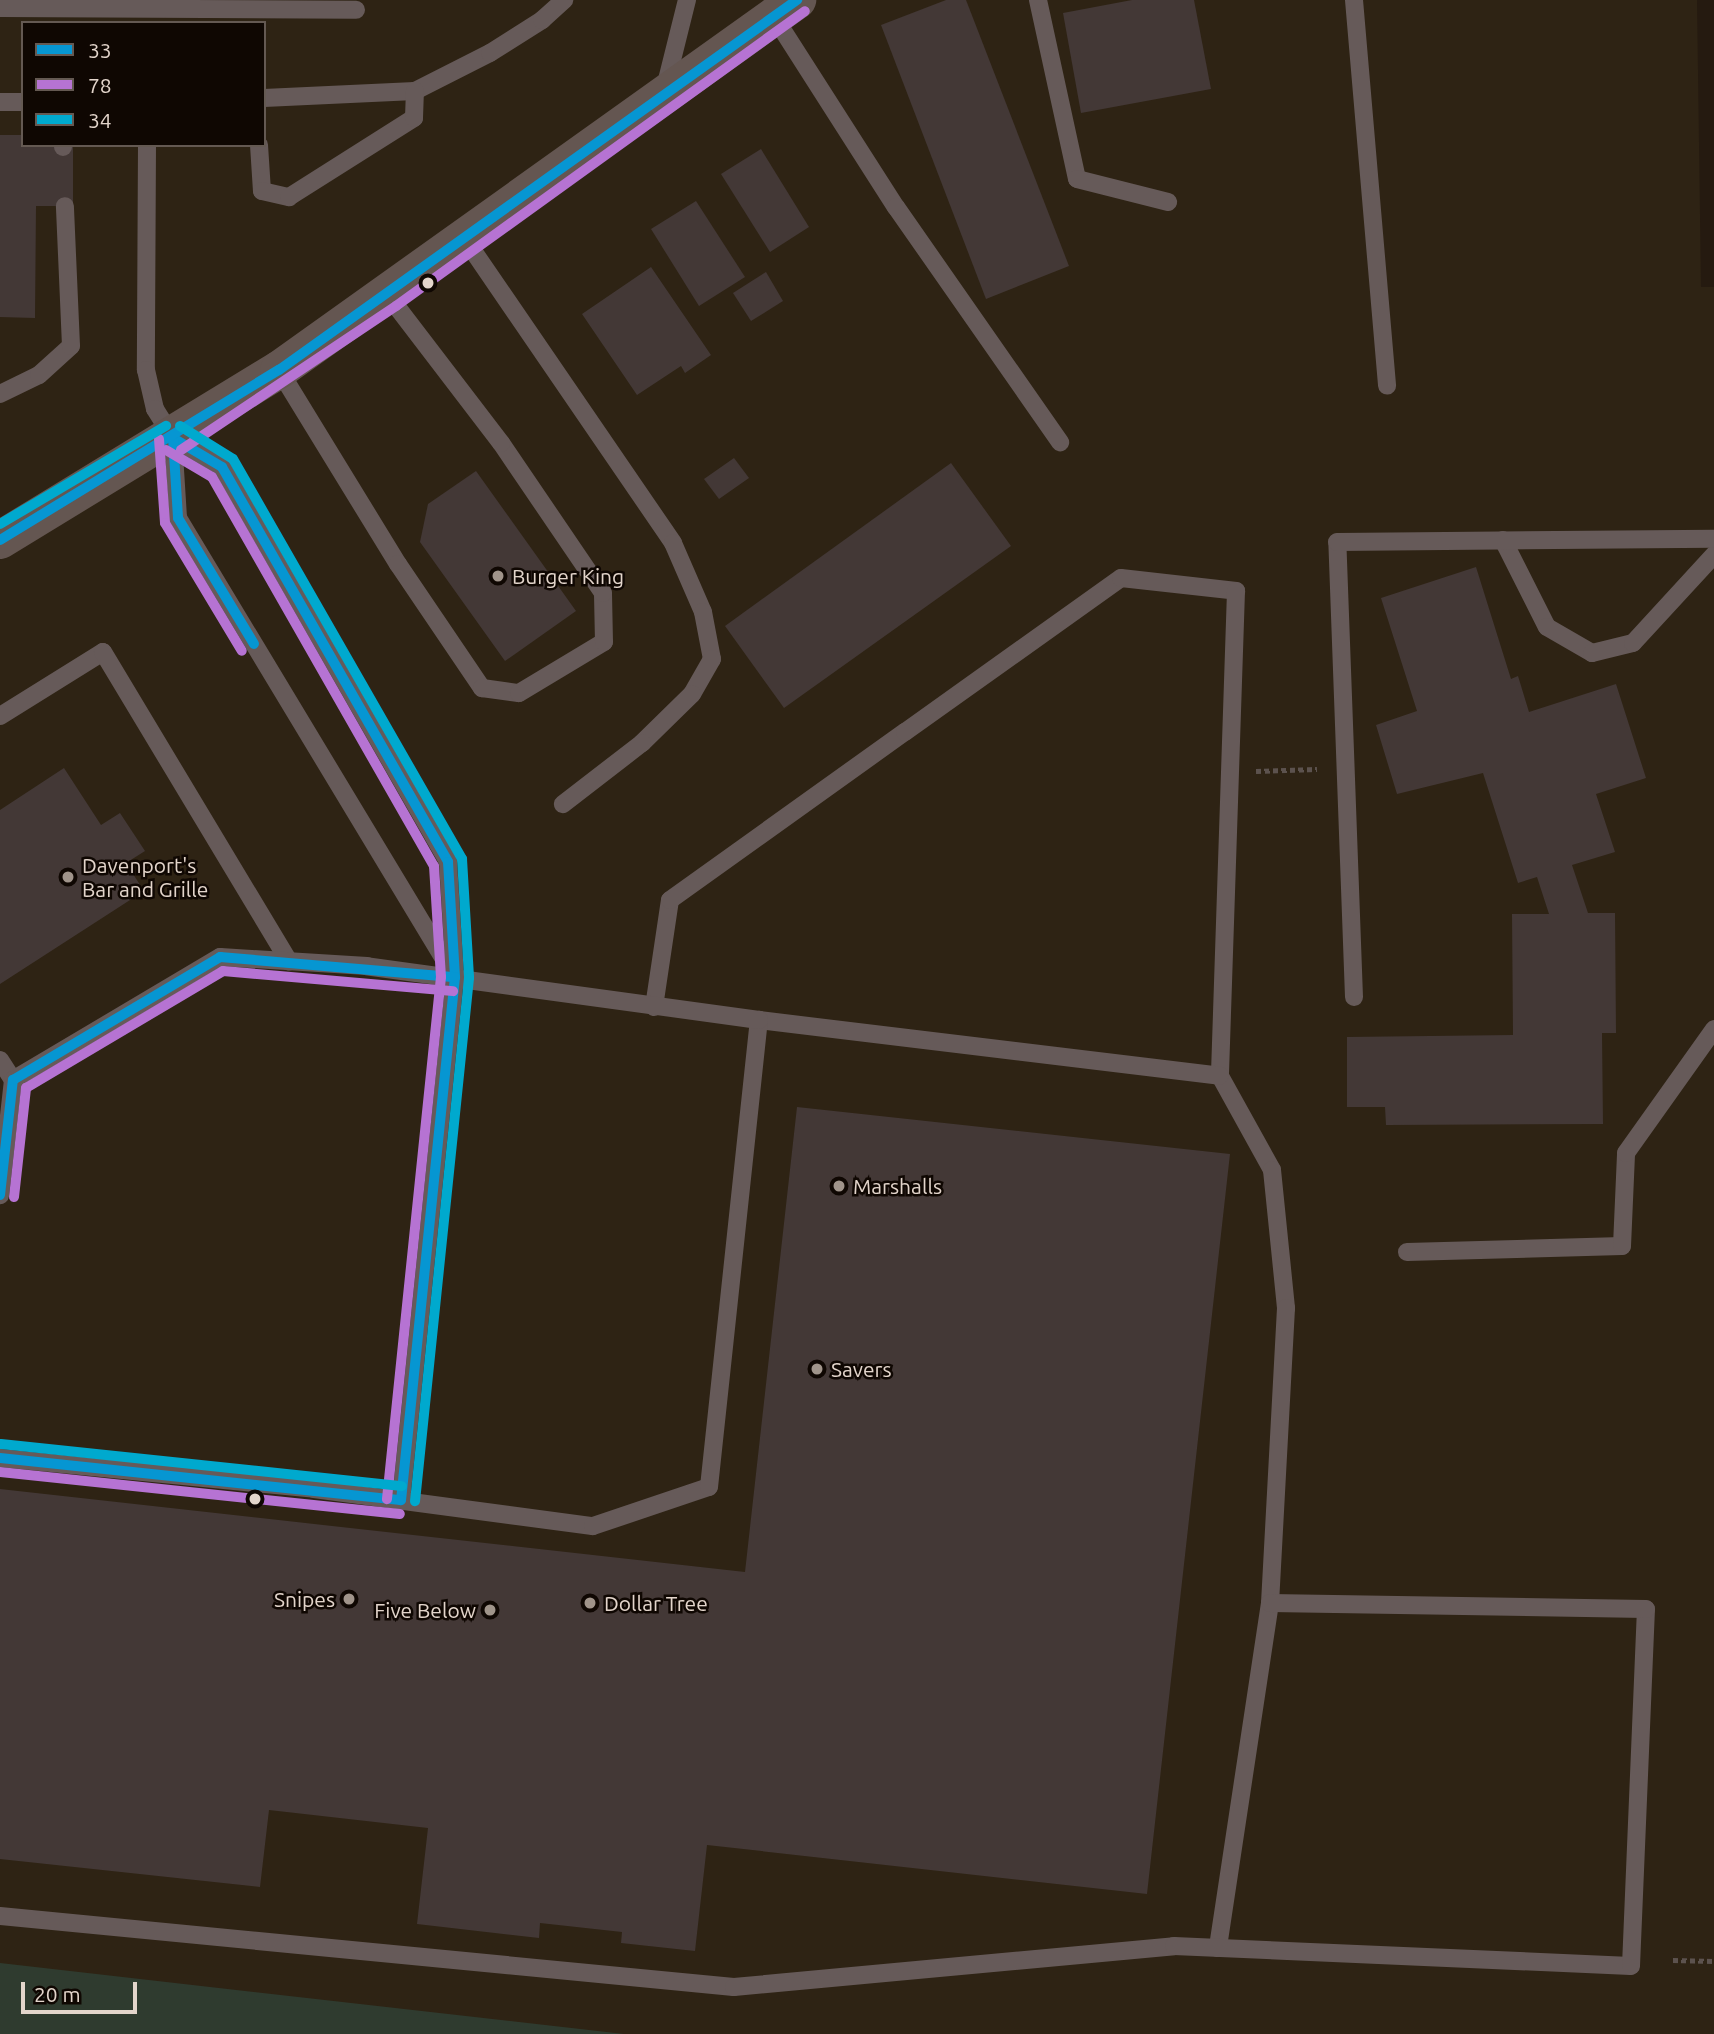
<!DOCTYPE html>
<html>
<head>
<meta charset="utf-8">
<style>
  body { margin:0 }
  #map { position:relative; width:1714px; height:2034px; overflow:hidden; background:#251a10; font-family:Ubuntu,sans-serif }
  div>[style] { position:absolute }
  [style*='--x'] { left:calc(var(--x)*1px); top:calc(var(--y)*1px); width:calc(var(--w)*1px); rotate:calc(var(--a)*1deg) }
  .commercial>* { inset:0; background:#2e2314 }
  .green>* { inset:0; background:#2f3b2f }
  .building>* { inset:0; background:#433836 }
  .path>* { height:4.5px; margin-top:-2.25px; transform-origin:0; background:repeating-linear-gradient(90deg,#5c524e 0 5px,transparent 0 8.5px) }
  .lane>* { height:18px; margin:-9px; padding:0 9px; transform-origin:9px; border-radius:9px; background:#665a59 }
  .highway>* { height:38px; margin:-19px; padding:0 19px; transform-origin:19px; border-radius:19px; background:#645651 }
  .bus-1>* { height:10px; margin:-5px; padding:0 5px; transform-origin:5px; border-radius:5px; background:#0696d2 }
  .bus-2>* { height:10px; margin:-5px; padding:0 5px; transform-origin:5px; border-radius:5px; background:#b673d3 }
  .bus-3>* { height:10px; margin:-5px; padding:0 5px; transform-origin:5px; border-radius:5px; background:#00a9ce }
  .dots>* { width:19px; height:19px; translate:-50% -50%; box-sizing:border-box; border:4px solid #0f0702; border-radius:50% }
  span { translate:-50% -50%; white-space:nowrap; text-align:center; line-height:1.15; -webkit-text-stroke:5px #0f0702; paint-order:stroke }
  .poi-label { font-size:21px; color:#e3d5cb }
  .left { translate:0 -50%; text-align:left }
  .right { translate:-100% -50%; text-align:right }
  .legend { position:absolute; left:21px; top:21px; width:245px; height:126px; box-sizing:border-box; background:#0f0702; border:2px solid #645952; margin:0; padding:9px 12px; list-style:none; font-size:21px; color:#e3d5cb }
  .legend li { display:flex; align-items:center; gap:14px; height:35px }
  .legend b { width:35px; border:2px solid #645952 }
  .scale { position:absolute; left:21px; top:1982px; width:116px; height:32px; box-sizing:border-box; border:4px solid #e3d5cb; border-top:0; padding-left:9px; font-size:21px; line-height:24px; white-space:nowrap; color:#e3d5cb; -webkit-text-stroke:5px #0f0702; paint-order:stroke }
</style>
</head>
<body>
<div id="map">
  <div class="commercial">
    <div style="clip-path:polygon(evenodd,0 0,1697px 0,1701px 287px,1714px 287px,1714px 2034px,341px 2034px,0 2004px,0 0,23px 23px,264px 23px,264px 145px,23px 145px,23px 23px)"></div>
  </div>
  <div class="green">
    <div style="clip-path:polygon(0 1963px,624px 2034px,0 2034px)"></div>
  </div>
  <div class="building">
    <div style="clip-path:polygon(946px 0,966px 0,1069px 266px,986px 299px,881px 25px)"></div>
    <div style="clip-path:polygon(1132px 0,1194px 0,1211px 89px,1081px 113px,1063px 13px)"></div>
    <div style="clip-path:polygon(0 135px,23px 135px,23px 145px,73px 147px,73px 206px,36px 206px,35px 318px,0 317px)"></div>
    <div style="clip-path:polygon(761px 149px,809px 227px,770px 252px,721px 174px)"></div>
    <div style="clip-path:polygon(696px 201px,745px 277px,699px 306px,651px 229px)"></div>
    <div style="clip-path:polygon(651px 267px,711px 355px,685px 373px,681px 366px,637px 395px,582px 314px)"></div>
    <div style="clip-path:polygon(766px 272px,783px 301px,751px 321px,733px 293px)"></div>
    <div style="clip-path:polygon(734px 458px,749px 478px,719px 499px,704px 479px)"></div>
    <div style="clip-path:polygon(951px 463px,1011px 546px,784px 708px,725px 626px)"></div>
    <div style="clip-path:polygon(476px 471px,576px 611px,505px 661px,420px 542px,428px 504px)"></div>
    <div style="clip-path:polygon(1476px 567px,1511px 679px,1518px 676px,1529px 712px,1616px 684px,1646px 778px,1596px 794px,1615px 852px,1572px 865px,1588px 913px,1615px 913px,1616px 1033px,1602px 1033px,1603px 1124px,1386px 1125px,1385px 1107px,1347px 1107px,1347px 1037px,1513px 1035px,1512px 914px,1549px 914px,1537px 877px,1518px 883px,1483px 773px,1397px 794px,1376px 725px,1417px 711px,1381px 598px)"></div>
    <div style="clip-path:polygon(64px 768px,101px 825px,120px 813px,145px 851px,126px 863px,144px 891px,0 984px,0 810px)"></div>
    <div style="clip-path:polygon(797px 1107px,1230px 1154px,1147px 1894px,707px 1845px,695px 1951px,621px 1943px,622px 1932px,540px 1923px,539px 1938px,417px 1924px,428px 1828px,269px 1810px,260px 1887px,0 1859px,0 1489px,745px 1572px)"></div>
  </div>
  <div class="path">
    <div style="--x:1256;--y:771;--w:61;--a:-1.9"></div>
    <div style="--x:1673;--y:1960;--w:41;--a:1.4"></div>
  </div>
  <div class="lane">
    <div style="--x:1038;--y:0;--w:183;--a:77.7"></div>
    <div style="--x:1077;--y:179;--w:94;--a:14.2"></div>
    <div style="--x:1354;--y:0;--w:387;--a:85.1"></div>
    <div style="--x:0;--y:8;--w:356;--a:0.3"></div>
    <div style="--x:773;--y:15;--w:228;--a:57.4"></div>
    <div style="--x:896;--y:207;--w:287;--a:55.1"></div>
    <div style="--x:665;--y:88;--w:91;--a:-76"></div>
    <div style="--x:264;--y:98;--w:151;--a:-2.7"></div>
    <div style="--x:415;--y:91;--w:84;--a:-26.9"></div>
    <div style="--x:490;--y:53;--w:62;--a:-32.4"></div>
    <div style="--x:542;--y:20;--w:30;--a:-42"></div>
    <div style="--x:0;--y:102;--w:23;--a:0"></div>
    <div style="--x:147;--y:145;--w:225;--a:90.3"></div>
    <div style="--x:146;--y:370;--w:40;--a:77"></div>
    <div style="--x:155;--y:409;--w:34;--a:58"></div>
    <div style="--x:173;--y:438;--w:80;--a:86.4"></div>
    <div style="--x:178;--y:518;--w:533;--a:58.91"></div>
    <div style="--x:259;--y:145;--w:46;--a:86.3"></div>
    <div style="--x:262;--y:191;--w:28;--a:13"></div>
    <div style="--x:289;--y:197;--w:148;--a:-32.3"></div>
    <div style="--x:414;--y:118;--w:27;--a:-88"></div>
    <div style="--x:63;--y:147;--w:2;--a:-90"></div>
    <div style="--x:465;--y:239;--w:368;--a:55.6"></div>
    <div style="--x:673;--y:543;--w:75;--a:66.5"></div>
    <div style="--x:703;--y:612;--w:48;--a:79.2"></div>
    <div style="--x:712;--y:659;--w:40;--a:119.7"></div>
    <div style="--x:692;--y:694;--w:70;--a:135.6"></div>
    <div style="--x:642;--y:743;--w:100;--a:142.3"></div>
    <div style="--x:279;--y:370;--w:228;--a:58.5"></div>
    <div style="--x:398;--y:564;--w:150;--a:55.9"></div>
    <div style="--x:482;--y:688;--w:37;--a:8"></div>
    <div style="--x:519;--y:693;--w:99;--a:-31"></div>
    <div style="--x:604;--y:642;--w:49;--a:-91.2"></div>
    <div style="--x:603;--y:593;--w:181;--a:-124.2"></div>
    <div style="--x:501;--y:443;--w:186;--a:-127.4"></div>
    <div style="--x:0;--y:394;--w:43;--a:-26"></div>
    <div style="--x:39;--y:375;--w:43;--a:-42.2"></div>
    <div style="--x:71;--y:346;--w:140;--a:-92.5"></div>
    <div style="--x:173;--y:438;--w:57;--a:30.6"></div>
    <div style="--x:222;--y:467;--w:455;--a:60.2"></div>
    <div style="--x:448;--y:862;--w:115;--a:86.5"></div>
    <div style="--x:455;--y:977;--w:526;--a:95.89"></div>
    <div style="--x:1503;--y:540;--w:97;--a:63.2"></div>
    <div style="--x:1547;--y:627;--w:52;--a:30"></div>
    <div style="--x:1592;--y:653;--w:42;--a:-13.7"></div>
    <div style="--x:1633;--y:643;--w:120;--a:-47.4"></div>
    <div style="--x:0;--y:716;--w:121;--a:-31.9"></div>
    <div style="--x:103;--y:652;--w:361;--a:59"></div>
    <div style="--x:1354;--y:997;--w:455;--a:-92.1"></div>
    <div style="--x:1337;--y:542;--w:377;--a:-0.5"></div>
    <div style="--x:654;--y:1007;--w:108;--a:-81.5"></div>
    <div style="--x:670;--y:900;--w:289;--a:-35.6"></div>
    <div style="--x:905;--y:732;--w:265;--a:-35.5"></div>
    <div style="--x:1121;--y:578;--w:116;--a:6.4"></div>
    <div style="--x:1236;--y:591;--w:485;--a:91.9"></div>
    <div style="--x:1220;--y:1076;--w:107;--a:61"></div>
    <div style="--x:1272;--y:1170;--w:139;--a:84.2"></div>
    <div style="--x:1286;--y:1308;--w:295;--a:93.1"></div>
    <div style="--x:1270;--y:1603;--w:349;--a:98.6"></div>
    <div style="--x:759;--y:1020;--w:464;--a:6.9"></div>
    <div style="--x:0;--y:1060;--w:24;--a:57"></div>
    <div style="--x:13;--y:1080;--w:116;--a:96.4"></div>
    <div style="--x:1407;--y:1252;--w:215;--a:-1.6"></div>
    <div style="--x:1622;--y:1246;--w:93;--a:-87.5"></div>
    <div style="--x:1626;--y:1153;--w:152;--a:-54.6"></div>
    <div style="--x:0;--y:1458;--w:316;--a:5.6"></div>
    <div style="--x:314;--y:1489;--w:281;--a:7.6"></div>
    <div style="--x:593;--y:1526;--w:122;--a:-18.6"></div>
    <div style="--x:709;--y:1487;--w:470;--a:-83.9"></div>
    <div style="--x:759;--y:1020;--w:396;--a:-172.2"></div>
    <div style="--x:367;--y:966;--w:147;--a:-176.5"></div>
    <div style="--x:220;--y:957;--w:241;--a:149.3"></div>
    <div style="--x:0;--y:1916;--w:737;--a:5.53"></div>
    <div style="--x:734;--y:1987;--w:442;--a:-5.3"></div>
    <div style="--x:1174;--y:1946;--w:457;--a:2.5"></div>
    <div style="--x:1631;--y:1966;--w:357;--a:-87.6"></div>
    <div style="--x:1646;--y:1609;--w:376;--a:-179.1"></div>
  </div>
  <div class="highway">
    <div style="--x:0;--y:540;--w:327;--a:-31.4"></div>
    <div style="--x:279;--y:370;--w:637;--a:-35.54"></div>
  </div>
  <div class="bus-1">
    <div style="--x:173;--y:438;--w:57;--a:30.6"></div>
    <div style="--x:222;--y:467;--w:455;--a:60.2"></div>
    <div style="--x:448;--y:862;--w:115;--a:86.5"></div>
    <div style="--x:455;--y:977;--w:526;--a:95.89"></div>
    <div style="--x:173;--y:438;--w:80;--a:86.4"></div>
    <div style="--x:178;--y:518;--w:147;--a:58.9"></div>
    <div style="--x:0;--y:540;--w:327;--a:-31.4"></div>
    <div style="--x:279;--y:370;--w:637;--a:-35.54"></div>
    <div style="--x:0;--y:1195;--w:116;--a:-83.6"></div>
    <div style="--x:13;--y:1080;--w:241;--a:-30.7"></div>
    <div style="--x:220;--y:957;--w:236;--a:4.9"></div>
    <div style="--x:0;--y:1458;--w:403;--a:6"></div>
  </div>
  <div class="bus-2">
    <div style="--x:159;--y:439;--w:84;--a:85.9"></div>
    <div style="--x:165;--y:523;--w:149;--a:59"></div>
    <div style="--x:166;--y:450;--w:53;--a:30.4"></div>
    <div style="--x:212;--y:477;--w:448;--a:60.3"></div>
    <div style="--x:434;--y:866;--w:111;--a:86.4"></div>
    <div style="--x:441;--y:977;--w:525;--a:95.91"></div>
    <div style="--x:181;--y:450;--w:259;--a:-33.8"></div>
    <div style="--x:396;--y:306;--w:504;--a:-35.8"></div>
    <div style="--x:14;--y:1197;--w:110;--a:-83.7"></div>
    <div style="--x:26;--y:1088;--w:229;--a:-30.7"></div>
    <div style="--x:223;--y:971;--w:231;--a:5"></div>
    <div style="--x:0;--y:1472;--w:402;--a:6"></div>
  </div>
  <div class="bus-3">
    <div style="--x:180;--y:426;--w:62;--a:31.9"></div>
    <div style="--x:233;--y:459;--w:461;--a:60.2"></div>
    <div style="--x:462;--y:859;--w:119;--a:86.6"></div>
    <div style="--x:469;--y:978;--w:526;--a:95.89"></div>
    <div style="--x:0;--y:524;--w:193;--a:-30.6"></div>
    <div style="--x:1;--y:1444;--w:403;--a:6"></div>
  </div>
  <div class="dots">
    <div style="left:428px;top:283px;background:#e3d5cb"></div>
    <div style="left:498px;top:576px;background:#a0948a"></div>
    <div style="left:68px;top:877px;background:#a0948a"></div>
    <div style="left:839px;top:1186px;background:#a0948a"></div>
    <div style="left:817px;top:1369px;background:#a0948a"></div>
    <div style="left:255px;top:1499px;background:#e3d5cb"></div>
    <div style="left:349px;top:1599px;background:#a0948a"></div>
    <div style="left:590px;top:1603px;background:#a0948a"></div>
    <div style="left:490px;top:1610px;background:#a0948a"></div>
  </div>
  <div class="poi-label">
    <span class="left" style="left:512px;top:576px">Burger King</span>
    <span class="left" style="left:82px;top:877px">Davenport's<br>Bar and Grille</span>
    <span class="left" style="left:853px;top:1186px">Marshalls</span>
    <span class="left" style="left:831px;top:1369px">Savers</span>
    <span class="right" style="left:335px;top:1599px">Snipes</span>
    <span class="left" style="left:604px;top:1603px">Dollar Tree</span>
    <span class="right" style="left:476px;top:1610px">Five Below</span>
  </div>
  <ul class="legend">
  <li><b style="height:9px;background:#0696d2"></b>33</li>
  <li><b style="height:9px;background:#b673d3"></b>78</li>
  <li><b style="height:9px;background:#00a9ce"></b>34</li>
  </ul>
  <div class="scale">20 m</div>
</div>
</body>
</html>
